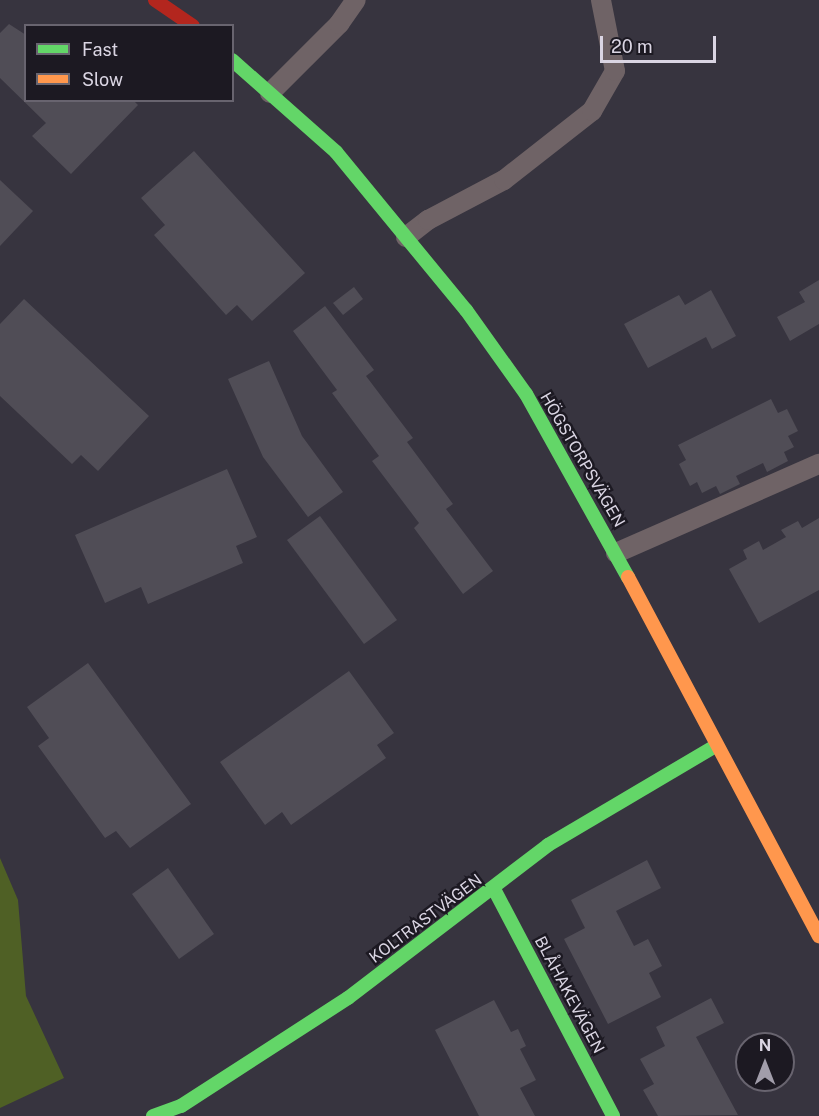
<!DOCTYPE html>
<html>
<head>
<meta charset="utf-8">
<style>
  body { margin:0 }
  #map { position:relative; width:819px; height:1116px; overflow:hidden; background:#37343f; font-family:"Public Sans",sans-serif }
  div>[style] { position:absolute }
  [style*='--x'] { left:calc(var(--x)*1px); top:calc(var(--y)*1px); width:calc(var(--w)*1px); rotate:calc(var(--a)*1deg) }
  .forest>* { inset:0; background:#4f6025 }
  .building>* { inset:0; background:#504d56 }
  .lane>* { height:20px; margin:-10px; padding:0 10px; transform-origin:10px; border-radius:10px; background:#6f6366 }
  .fast>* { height:14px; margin:-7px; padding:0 7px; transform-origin:7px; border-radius:7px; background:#63d668 }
  .slow>* { height:14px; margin:-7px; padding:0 7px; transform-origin:7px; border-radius:7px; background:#ff974d }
  .jam>* { height:14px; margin:-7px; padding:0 7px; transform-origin:7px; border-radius:7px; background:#b3261e }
  span { translate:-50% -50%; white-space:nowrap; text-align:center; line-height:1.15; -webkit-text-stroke:5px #1c1922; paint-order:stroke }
  .street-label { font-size:16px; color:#dad5e3 }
  .legend { position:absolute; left:24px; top:24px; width:210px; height:78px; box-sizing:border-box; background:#1c1922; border:2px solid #68646f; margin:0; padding:8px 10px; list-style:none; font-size:18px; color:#dad5e3 }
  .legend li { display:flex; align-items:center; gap:12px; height:30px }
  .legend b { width:30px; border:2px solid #68646f }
  .north { position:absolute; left:735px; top:1032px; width:60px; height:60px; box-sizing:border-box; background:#1c1922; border:2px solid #68646f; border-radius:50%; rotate:0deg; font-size:16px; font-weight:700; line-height:24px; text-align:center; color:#dad5e3 }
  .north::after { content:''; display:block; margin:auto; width:21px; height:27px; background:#a19daa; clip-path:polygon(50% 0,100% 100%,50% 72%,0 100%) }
  .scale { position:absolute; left:600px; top:36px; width:116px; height:27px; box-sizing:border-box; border:3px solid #dad5e3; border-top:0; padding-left:8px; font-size:18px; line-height:21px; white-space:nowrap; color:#dad5e3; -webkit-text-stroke:4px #1c1922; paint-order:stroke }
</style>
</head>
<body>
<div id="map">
  <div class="forest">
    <div style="clip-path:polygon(0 858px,18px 900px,26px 996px,64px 1078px,0 1108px)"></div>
  </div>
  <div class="building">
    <div style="clip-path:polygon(9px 24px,26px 35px,26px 100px,133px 100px,138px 105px,71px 174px,32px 136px,46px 123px,0 78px,0 33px)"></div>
    <div style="clip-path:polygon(194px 151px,305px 273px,252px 321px,237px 305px,226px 315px,154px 235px,165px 225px,141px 198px)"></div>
    <div style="clip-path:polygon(0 180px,33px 211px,0 246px)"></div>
    <div style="clip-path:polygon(819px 280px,819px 324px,790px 341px,777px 317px,805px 302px,799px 292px)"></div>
    <div style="clip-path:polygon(354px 287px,363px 299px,343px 315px,333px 303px)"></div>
    <div style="clip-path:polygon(711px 290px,736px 336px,712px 349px,706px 337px,648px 368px,624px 324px,679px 295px,685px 305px)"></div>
    <div style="clip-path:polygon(24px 299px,149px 416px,98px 471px,81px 455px,72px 464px,0 396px,0 324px)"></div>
    <div style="clip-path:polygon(325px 306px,374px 370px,366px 376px,413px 438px,407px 442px,453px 504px,446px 509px,493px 571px,463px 594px,414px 528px,419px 523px,372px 461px,379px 456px,332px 393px,337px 390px,293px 331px)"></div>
    <div style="clip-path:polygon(269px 361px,302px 436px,343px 492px,308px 517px,263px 457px,228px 379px)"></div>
    <div style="clip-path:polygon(771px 399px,778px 413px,787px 409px,798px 431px,788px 436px,794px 447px,784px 452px,788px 461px,767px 472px,763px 463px,736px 476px,740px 484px,720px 494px,716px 486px,702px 493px,697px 482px,690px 486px,679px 464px,686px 460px,678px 445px)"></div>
    <div style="clip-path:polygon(227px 469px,257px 537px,236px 546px,243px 563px,148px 604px,141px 587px,105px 603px,75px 535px)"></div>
    <div style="clip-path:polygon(320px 516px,397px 620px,364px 644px,287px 540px)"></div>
    <div style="clip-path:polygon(819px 518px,819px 590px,759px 623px,729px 569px,747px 559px,743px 550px,759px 541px,763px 550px,786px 537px,781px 530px,798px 521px,802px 528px)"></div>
    <div style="clip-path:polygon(88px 663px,191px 804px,130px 848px,116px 831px,105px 838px,38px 746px,49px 738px,27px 707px)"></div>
    <div style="clip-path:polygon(349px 671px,394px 733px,377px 745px,386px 758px,291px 825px,282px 812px,265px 825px,220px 762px)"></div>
    <div style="clip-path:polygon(647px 860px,661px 888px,616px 911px,634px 946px,648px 939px,662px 966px,649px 973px,661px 997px,608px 1024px,564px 939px,585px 928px,571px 900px)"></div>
    <div style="clip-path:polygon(168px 868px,214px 934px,179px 959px,132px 894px)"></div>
    <div style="clip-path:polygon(711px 998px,724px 1023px,696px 1037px,738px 1115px,658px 1116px,643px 1090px,654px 1084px,640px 1059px,665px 1046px,656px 1027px)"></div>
    <div style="clip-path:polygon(494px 1000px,511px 1032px,518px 1029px,526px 1046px,520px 1049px,536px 1080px,520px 1088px,535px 1116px,479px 1116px,435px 1030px)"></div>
  </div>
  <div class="lane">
    <div style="--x:270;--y:93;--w:98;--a:-45"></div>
    <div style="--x:339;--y:24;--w:29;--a:-55"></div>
    <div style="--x:406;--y:237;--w:28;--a:-38"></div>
    <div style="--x:428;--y:220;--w:86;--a:-27.8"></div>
    <div style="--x:504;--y:180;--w:112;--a:-38.1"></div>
    <div style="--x:592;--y:111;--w:46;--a:-60.1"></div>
    <div style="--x:615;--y:71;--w:72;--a:-101.2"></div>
    <div style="--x:616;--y:553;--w:222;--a:-23.7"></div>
  </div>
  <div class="fast">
    <div style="--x:232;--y:60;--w:139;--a:41.5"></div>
    <div style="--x:336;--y:152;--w:205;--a:50.6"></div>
    <div style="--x:466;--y:310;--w:103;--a:54.5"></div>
    <div style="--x:526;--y:394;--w:210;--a:60.9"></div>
    <div style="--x:494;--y:889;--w:256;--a:62.3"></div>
    <div style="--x:153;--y:1116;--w:30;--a:-20"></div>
    <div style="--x:181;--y:1106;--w:199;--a:-32.9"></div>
    <div style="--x:348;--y:998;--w:252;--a:-37.4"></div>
    <div style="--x:548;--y:845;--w:196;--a:-30.6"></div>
  </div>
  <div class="slow">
    <div style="--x:628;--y:577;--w:407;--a:62"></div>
  </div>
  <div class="jam">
    <div style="--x:155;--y:0;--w:46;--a:34.4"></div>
  </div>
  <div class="street-label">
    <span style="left:582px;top:460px;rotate:60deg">HÖGSTORPSVÄGEN</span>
    <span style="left:426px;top:919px;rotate:-37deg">KOLTRASTVÄGEN</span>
    <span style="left:569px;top:995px;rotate:62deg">BLÅHAKEVÄGEN</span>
  </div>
  <ul class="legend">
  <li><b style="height:8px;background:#63d668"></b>Fast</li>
  <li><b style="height:8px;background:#ff974d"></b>Slow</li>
  </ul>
  <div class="north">N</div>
  <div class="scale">20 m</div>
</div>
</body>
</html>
